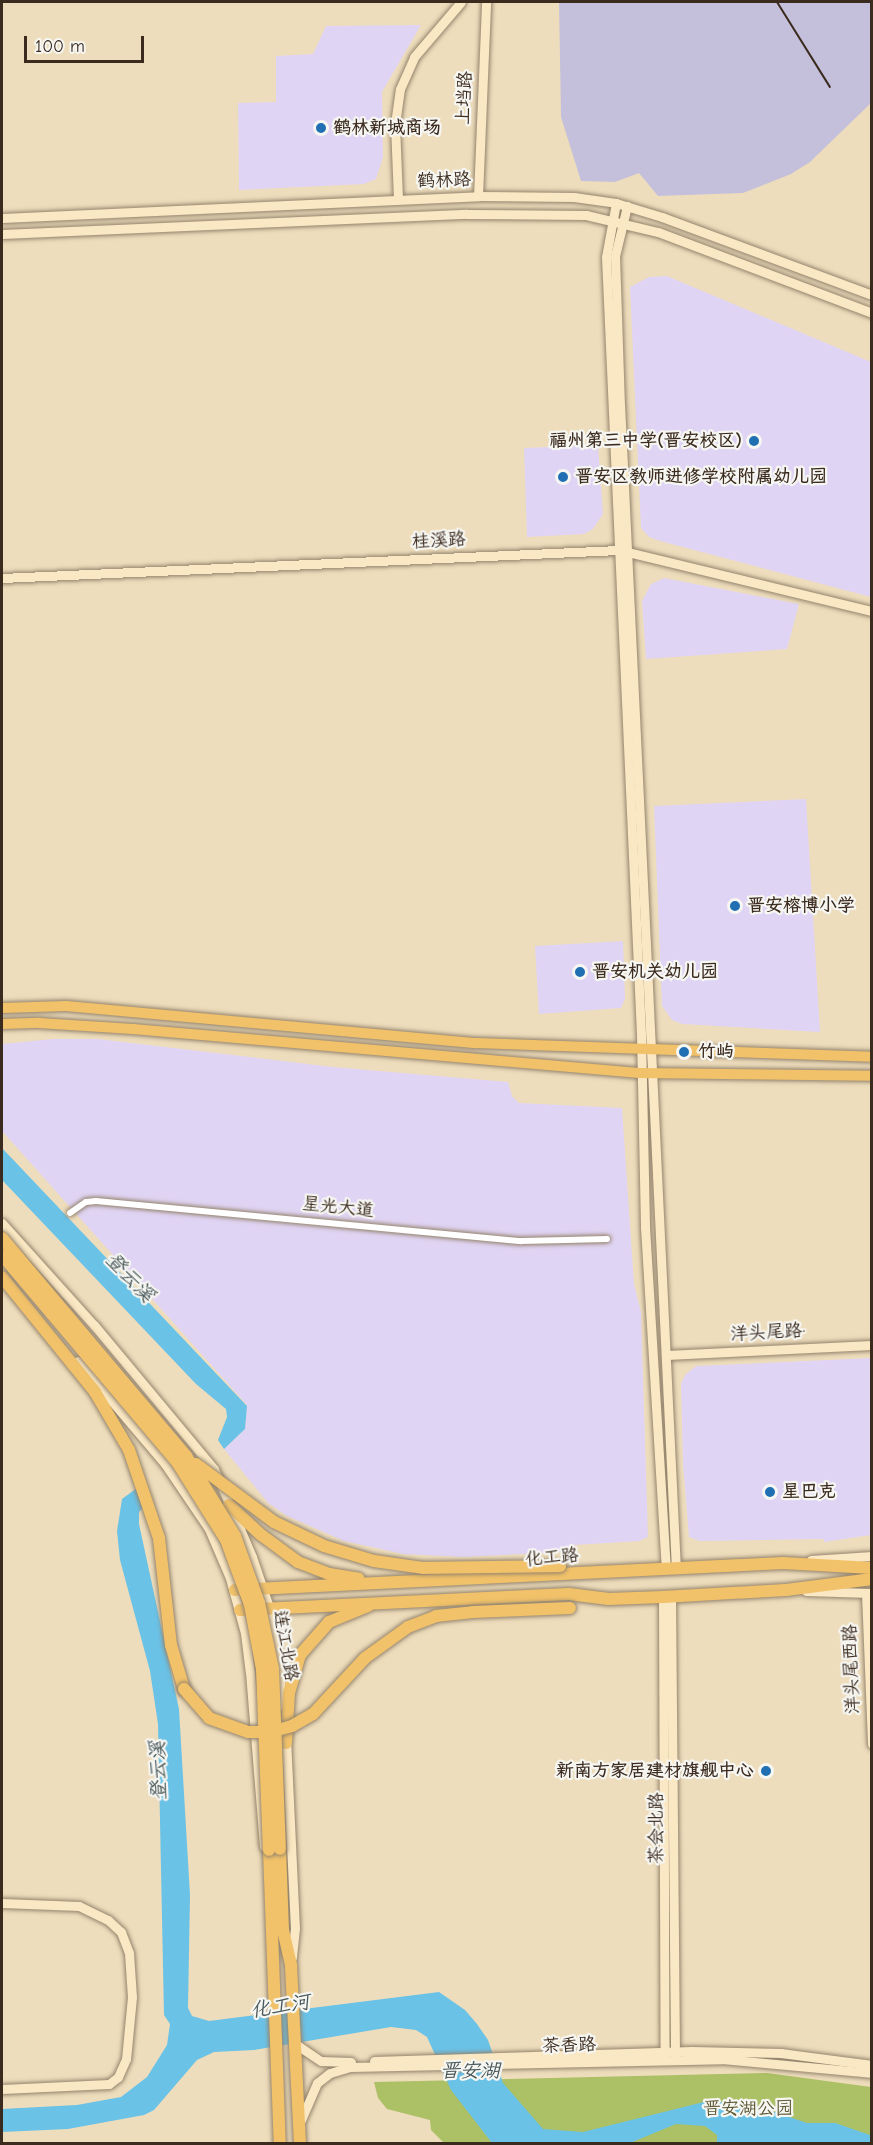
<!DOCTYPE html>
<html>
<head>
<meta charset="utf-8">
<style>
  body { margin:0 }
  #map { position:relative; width:873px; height:2145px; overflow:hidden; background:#eeddbc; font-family:"Comic Neue","LXGW WenKai TC",sans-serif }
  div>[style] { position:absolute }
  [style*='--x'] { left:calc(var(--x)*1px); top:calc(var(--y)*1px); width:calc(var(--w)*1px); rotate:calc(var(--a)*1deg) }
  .built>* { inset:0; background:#e0d4f4 }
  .industrial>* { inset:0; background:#c4c0db }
  .green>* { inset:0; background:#acc065 }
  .water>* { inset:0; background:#6ac2e7 }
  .roads { filter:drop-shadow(0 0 2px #94846d) drop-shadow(0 0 2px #94846d) }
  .street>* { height:6px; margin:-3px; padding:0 3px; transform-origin:3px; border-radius:3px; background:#fff }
  .secondary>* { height:9px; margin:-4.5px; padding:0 4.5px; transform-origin:4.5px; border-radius:4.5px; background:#fae7c3 }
  .primary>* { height:10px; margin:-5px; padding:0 5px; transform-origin:5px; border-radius:5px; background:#f2c26a }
  .highway>* { height:12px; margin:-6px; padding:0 6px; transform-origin:6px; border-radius:6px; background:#f2c26a }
  .rail>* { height:2px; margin:-1px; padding:0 1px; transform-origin:1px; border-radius:1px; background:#3b2a1e }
  .bridges { filter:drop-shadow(0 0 2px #94846d) drop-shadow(0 0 2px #94846d) }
  .highway-bridge>* { height:12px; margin:-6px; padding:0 6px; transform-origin:6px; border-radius:6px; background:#f2c26a }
  .dots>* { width:16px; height:16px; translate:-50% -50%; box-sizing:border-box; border:3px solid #f6f6f2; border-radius:50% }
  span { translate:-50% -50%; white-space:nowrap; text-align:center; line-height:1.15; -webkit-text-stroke:4.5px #f6f6f2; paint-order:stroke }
  .street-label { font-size:18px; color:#3b2a1e }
  .poi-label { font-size:18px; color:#3b2a1e; font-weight:700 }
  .left { translate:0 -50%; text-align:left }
  .right { translate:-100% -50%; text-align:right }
  .park-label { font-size:18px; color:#5d5733 }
  .water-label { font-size:20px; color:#49585a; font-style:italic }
  .frame { position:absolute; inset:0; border:3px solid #3b2a1e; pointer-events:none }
  .scale { position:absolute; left:24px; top:36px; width:120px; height:27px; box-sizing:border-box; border:3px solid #3b2a1e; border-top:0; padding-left:8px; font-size:18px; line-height:21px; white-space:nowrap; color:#3b2a1e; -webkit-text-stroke:4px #f6f6f2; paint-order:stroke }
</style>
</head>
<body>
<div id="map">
  <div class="built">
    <div style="clip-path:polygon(421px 25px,382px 92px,383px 157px,376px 179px,364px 184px,239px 190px,238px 103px,276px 102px,276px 56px,313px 54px,326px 26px)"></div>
    <div style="clip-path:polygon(667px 276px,871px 362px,871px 597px,660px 541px,649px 537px,641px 528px,630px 287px,649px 277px)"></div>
    <div style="clip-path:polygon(598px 445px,603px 514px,593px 529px,584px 534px,527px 537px,524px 448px)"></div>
    <div style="clip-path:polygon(664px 578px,799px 604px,787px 649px,646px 659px,642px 601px,651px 584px)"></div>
    <div style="clip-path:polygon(806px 799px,820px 1032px,682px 1024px,672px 1020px,662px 1006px,654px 806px)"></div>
    <div style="clip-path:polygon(623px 941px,625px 999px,621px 1008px,539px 1014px,535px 946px)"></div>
    <div style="clip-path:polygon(53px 1039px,98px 1039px,333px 1067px,508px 1082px,512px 1096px,519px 1103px,622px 1108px,634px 1284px,641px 1312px,648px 1537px,639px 1541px,575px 1545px,566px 1552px,463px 1557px,403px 1554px,344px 1541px,287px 1516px,268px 1503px,224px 1449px,245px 1429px,247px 1405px,2px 1131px,2px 1044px)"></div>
    <div style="clip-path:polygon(871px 1358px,871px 1535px,824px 1542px,824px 1539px,700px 1541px,689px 1537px,683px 1464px,681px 1384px,685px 1375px,696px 1366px)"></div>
  </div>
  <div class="industrial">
    <div style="clip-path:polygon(559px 2px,871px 2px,871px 103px,810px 162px,791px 174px,743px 193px,658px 196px,639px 173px,615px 182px,581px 181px,561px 117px)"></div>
  </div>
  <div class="green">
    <div style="clip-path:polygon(767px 2073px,871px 2087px,871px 2143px,444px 2143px,431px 2130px,430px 2120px,387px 2109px,378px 2098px,374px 2082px)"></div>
  </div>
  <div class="water">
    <div style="clip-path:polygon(2px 1148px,247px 1406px,245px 1429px,224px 1449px,218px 1440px,227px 1417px,226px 1409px,196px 1384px,2px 1180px)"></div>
    <div style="clip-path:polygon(137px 1488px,143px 1508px,139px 1512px,139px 1524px,179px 1709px,190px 1895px,188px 2008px,192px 2016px,209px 2021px,439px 1992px,465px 2010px,477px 2024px,488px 2040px,503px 2083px,543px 2129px,583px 2132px,708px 2101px,751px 2104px,807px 2123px,835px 2123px,870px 2135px,872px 2143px,717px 2143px,717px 2135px,705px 2126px,676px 2124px,630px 2143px,492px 2143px,451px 2090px,427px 2037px,416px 2030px,391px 2027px,254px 2050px,214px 2052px,197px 2060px,154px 2110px,144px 2115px,68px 2129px,2px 2132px,2px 2109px,77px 2105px,121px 2097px,147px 2077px,167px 2045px,170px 2024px,164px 2015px,158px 1724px,150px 1671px,120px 1560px,117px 1531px,122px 1499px)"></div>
  </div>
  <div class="roads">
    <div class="street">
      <div style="--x:70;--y:1213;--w:19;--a:-35"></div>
      <div style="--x:86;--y:1202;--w:10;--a:-6"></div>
      <div style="--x:96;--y:1201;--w:427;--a:5.4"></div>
      <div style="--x:521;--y:1241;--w:86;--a:-1.3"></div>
    </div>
    <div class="secondary">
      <div style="--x:478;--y:196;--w:194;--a:-87.6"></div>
      <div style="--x:398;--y:199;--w:75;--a:-92.3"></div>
      <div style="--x:395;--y:124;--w:35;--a:-82"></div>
      <div style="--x:400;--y:89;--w:35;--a:-66"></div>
      <div style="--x:414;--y:57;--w:72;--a:-49.5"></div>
      <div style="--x:616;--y:203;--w:55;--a:100.5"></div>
      <div style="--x:606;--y:257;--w:778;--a:87.42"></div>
      <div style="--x:641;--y:1034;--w:193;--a:88.8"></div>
      <div style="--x:645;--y:1227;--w:342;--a:86.5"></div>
      <div style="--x:627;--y:206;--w:51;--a:103.5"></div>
      <div style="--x:615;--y:256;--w:148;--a:88.1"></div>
      <div style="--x:620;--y:404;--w:1165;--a:87.25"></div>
      <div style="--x:2;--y:218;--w:477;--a:-2.6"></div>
      <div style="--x:478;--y:196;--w:96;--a:0.6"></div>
      <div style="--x:574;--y:197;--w:42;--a:8.1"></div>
      <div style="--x:616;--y:203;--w:48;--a:16.9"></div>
      <div style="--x:662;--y:217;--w:224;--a:20.4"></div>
      <div style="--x:2;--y:234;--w:465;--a:-2.5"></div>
      <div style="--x:467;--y:214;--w:119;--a:0.5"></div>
      <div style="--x:586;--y:215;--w:74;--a:13.3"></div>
      <div style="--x:658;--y:232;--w:229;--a:20.7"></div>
      <div style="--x:2;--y:578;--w:618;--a:-2.6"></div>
      <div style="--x:619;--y:550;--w:260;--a:13.6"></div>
      <div style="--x:2;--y:1223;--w:137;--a:48"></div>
      <div style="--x:94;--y:1325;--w:187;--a:50.2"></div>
      <div style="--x:214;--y:1469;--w:96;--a:66.6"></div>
      <div style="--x:252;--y:1557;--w:53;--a:71.2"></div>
      <div style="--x:269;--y:1607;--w:100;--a:81.4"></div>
      <div style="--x:666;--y:1355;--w:206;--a:-2.8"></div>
      <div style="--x:78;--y:1361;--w:135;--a:49.8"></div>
      <div style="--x:165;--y:1464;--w:78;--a:55.9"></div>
      <div style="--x:209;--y:1529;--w:53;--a:66.8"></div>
      <div style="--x:230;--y:1578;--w:57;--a:74.7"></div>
      <div style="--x:245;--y:1633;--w:39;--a:83"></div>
      <div style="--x:250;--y:1672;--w:175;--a:85.4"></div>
      <div style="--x:811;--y:1560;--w:61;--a:-3.8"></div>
      <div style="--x:806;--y:1591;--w:64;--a:1.8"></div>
      <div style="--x:866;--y:1593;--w:151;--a:87.7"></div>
      <div style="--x:671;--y:1596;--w:461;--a:89.5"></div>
      <div style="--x:663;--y:1597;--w:459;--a:89.8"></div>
      <div style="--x:286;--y:1738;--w:190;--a:87.3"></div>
      <div style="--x:295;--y:1928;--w:30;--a:96"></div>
      <div style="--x:2;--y:1903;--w:77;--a:2.2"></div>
      <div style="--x:79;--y:1906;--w:32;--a:26"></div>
      <div style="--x:108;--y:1920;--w:18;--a:43"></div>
      <div style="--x:121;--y:1932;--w:22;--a:69"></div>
      <div style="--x:129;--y:1953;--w:44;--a:86.1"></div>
      <div style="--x:132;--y:1997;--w:62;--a:95.5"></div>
      <div style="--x:126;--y:2059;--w:20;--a:114"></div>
      <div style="--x:118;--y:2077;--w:11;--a:142"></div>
      <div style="--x:109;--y:2084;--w:107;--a:177.3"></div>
      <div style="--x:294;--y:2043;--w:32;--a:34"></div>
      <div style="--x:321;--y:2061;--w:30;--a:2"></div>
      <div style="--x:374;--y:2061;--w:318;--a:-1.8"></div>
      <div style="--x:692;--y:2051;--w:89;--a:1.3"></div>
      <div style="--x:781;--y:2053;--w:92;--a:7.5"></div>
      <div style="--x:301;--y:2120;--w:40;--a:-66.6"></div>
      <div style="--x:317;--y:2083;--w:16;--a:-38"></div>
      <div style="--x:330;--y:2073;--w:21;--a:-17"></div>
      <div style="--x:350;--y:2067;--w:372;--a:-1.2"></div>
      <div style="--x:722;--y:2059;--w:151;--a:5.3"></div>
    </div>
    <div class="primary">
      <div style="--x:2;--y:1008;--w:64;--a:-1.8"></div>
      <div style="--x:66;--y:1006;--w:412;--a:5.2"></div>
      <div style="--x:476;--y:1043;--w:396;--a:2"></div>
      <div style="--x:2;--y:1024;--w:37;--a:-2"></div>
      <div style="--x:39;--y:1023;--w:94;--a:3.7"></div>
      <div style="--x:133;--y:1029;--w:509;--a:4.96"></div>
      <div style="--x:640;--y:1073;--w:232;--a:0.7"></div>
    </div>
    <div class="highway">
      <div style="--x:2;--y:1277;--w:148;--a:51"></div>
      <div style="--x:95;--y:1392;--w:67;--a:59.6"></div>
      <div style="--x:129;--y:1450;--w:93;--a:71.2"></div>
      <div style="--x:159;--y:1538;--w:108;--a:83.6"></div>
      <div style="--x:171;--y:1645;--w:46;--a:73.5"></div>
      <div style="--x:229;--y:1505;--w:42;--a:43.1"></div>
      <div style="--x:260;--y:1534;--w:47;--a:36.4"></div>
      <div style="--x:298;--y:1562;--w:33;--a:21"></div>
      <div style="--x:329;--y:1574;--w:30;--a:9"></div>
      <div style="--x:235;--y:1590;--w:549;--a:-2.82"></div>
      <div style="--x:783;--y:1563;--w:89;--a:3.2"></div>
      <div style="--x:240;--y:1610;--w:329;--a:-2.8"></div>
      <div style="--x:569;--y:1594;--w:40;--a:7.1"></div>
      <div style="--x:609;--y:1599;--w:54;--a:-2.1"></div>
      <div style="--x:663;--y:1597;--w:123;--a:-3.3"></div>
      <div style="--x:786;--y:1590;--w:87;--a:-7.3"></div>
      <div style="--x:286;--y:1743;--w:50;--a:-86.6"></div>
      <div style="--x:289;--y:1693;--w:40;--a:-74"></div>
      <div style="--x:300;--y:1655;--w:44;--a:-48.7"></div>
      <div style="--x:329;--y:1622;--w:42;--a:-22.3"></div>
      <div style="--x:280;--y:1849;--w:81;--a:87.9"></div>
      <div style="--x:283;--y:1930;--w:37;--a:77"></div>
      <div style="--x:291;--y:1966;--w:178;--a:87.1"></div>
      <div style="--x:269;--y:1850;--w:294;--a:87.9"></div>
    </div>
  </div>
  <div class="rail">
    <div style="--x:777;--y:2;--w:100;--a:58.1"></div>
  </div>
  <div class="bridges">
    <div class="highway-bridge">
      <div style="--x:2;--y:1238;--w:285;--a:49.8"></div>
      <div style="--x:186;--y:1456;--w:94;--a:58.5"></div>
      <div style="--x:235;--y:1536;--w:71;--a:70.3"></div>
      <div style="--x:259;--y:1603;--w:67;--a:78"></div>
      <div style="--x:273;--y:1669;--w:180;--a:87.8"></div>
      <div style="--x:2;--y:1255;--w:271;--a:49.8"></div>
      <div style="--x:177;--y:1462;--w:92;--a:57.9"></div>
      <div style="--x:226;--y:1540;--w:69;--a:69.7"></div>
      <div style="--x:250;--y:1605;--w:65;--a:79.4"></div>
      <div style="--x:262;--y:1669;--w:181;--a:87.8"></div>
      <div style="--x:196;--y:1464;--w:97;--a:36.6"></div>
      <div style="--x:274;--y:1522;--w:55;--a:25.6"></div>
      <div style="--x:324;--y:1546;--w:52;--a:16.7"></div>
      <div style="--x:374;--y:1561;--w:49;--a:8.1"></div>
      <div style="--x:423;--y:1568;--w:137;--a:-0.8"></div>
      <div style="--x:184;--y:1689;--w:38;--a:49"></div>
      <div style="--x:209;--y:1718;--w:41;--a:19.7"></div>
      <div style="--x:248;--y:1732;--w:22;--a:0"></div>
      <div style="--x:270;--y:1732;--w:23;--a:-15"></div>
      <div style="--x:292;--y:1726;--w:24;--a:-30"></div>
      <div style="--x:313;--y:1714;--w:76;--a:-47.1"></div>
      <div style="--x:365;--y:1658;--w:53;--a:-35.8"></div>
      <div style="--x:408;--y:1627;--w:30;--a:-21"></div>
      <div style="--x:436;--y:1616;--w:37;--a:-6"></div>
      <div style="--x:473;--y:1612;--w:97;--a:-2.4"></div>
    </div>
  </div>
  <div class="dots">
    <div style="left:321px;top:128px;background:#1f6fb2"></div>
    <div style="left:754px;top:441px;background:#1f6fb2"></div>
    <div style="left:563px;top:477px;background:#1f6fb2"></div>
    <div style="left:735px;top:906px;background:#1f6fb2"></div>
    <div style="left:580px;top:972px;background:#1f6fb2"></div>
    <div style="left:684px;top:1052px;background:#1f6fb2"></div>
    <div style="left:770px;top:1492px;background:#1f6fb2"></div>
    <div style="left:766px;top:1771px;background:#1f6fb2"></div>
  </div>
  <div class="street-label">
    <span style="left:465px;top:98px;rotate:-87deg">上垱路</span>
    <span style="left:444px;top:181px;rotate:-2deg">鹤林路</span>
    <span style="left:439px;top:541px;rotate:-3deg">桂溪路</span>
    <span style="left:338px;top:1208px;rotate:6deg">星光大道</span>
    <span style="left:768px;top:1333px;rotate:-3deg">洋头尾路·</span>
    <span style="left:552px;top:1558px;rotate:-5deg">化工路</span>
    <span style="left:285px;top:1646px;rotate:80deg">连江北路</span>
    <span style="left:852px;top:1669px;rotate:-92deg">洋头尾西路</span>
    <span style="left:657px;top:1828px;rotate:-90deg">茶会北路</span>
    <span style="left:569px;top:2046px;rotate:-2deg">茶香路</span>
  </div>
  <div class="poi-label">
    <span class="left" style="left:333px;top:128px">鹤林新城商场</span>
    <span class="right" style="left:742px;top:441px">福州第三中学(晋安校区)</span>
    <span class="left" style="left:575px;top:477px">晋安区教师进修学校附属幼儿园</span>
    <span class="left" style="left:747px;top:906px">晋安榕博小学</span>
    <span class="left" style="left:592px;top:972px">晋安机关幼儿园</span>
    <span class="left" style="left:698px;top:1052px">竹屿</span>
    <span class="left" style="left:782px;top:1492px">星巴克</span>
    <span class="right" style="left:754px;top:1771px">新南方家居建材旗舰中心</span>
  </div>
  <div class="park-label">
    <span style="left:748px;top:2109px">晋安湖公园</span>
  </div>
  <div class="water-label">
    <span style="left:130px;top:1277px;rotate:46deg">登云溪</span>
    <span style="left:158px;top:1771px;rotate:-92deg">登云溪</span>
    <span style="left:280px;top:2006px;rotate:-9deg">化工河</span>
    <span style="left:470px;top:2070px">晋安湖</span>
  </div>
  <div class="frame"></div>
  <div class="scale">100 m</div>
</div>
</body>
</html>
